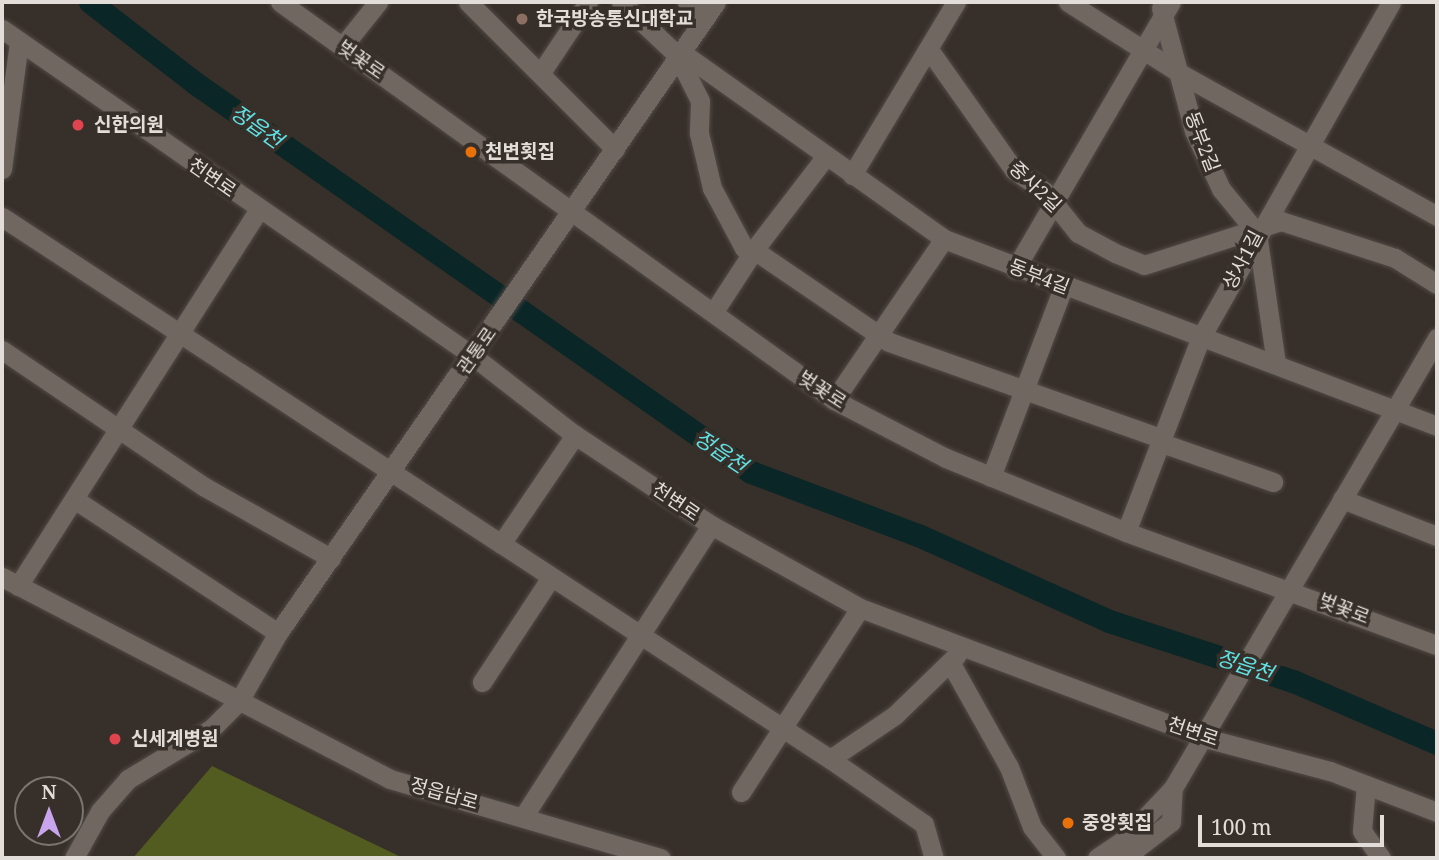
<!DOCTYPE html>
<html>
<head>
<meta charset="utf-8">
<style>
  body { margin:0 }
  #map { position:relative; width:1439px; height:860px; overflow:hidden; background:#372f29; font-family:"Noto Serif","Noto Sans KR",serif }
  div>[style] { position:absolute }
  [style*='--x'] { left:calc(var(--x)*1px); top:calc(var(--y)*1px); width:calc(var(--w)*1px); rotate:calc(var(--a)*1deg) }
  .forest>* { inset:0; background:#535c20 }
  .river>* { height:23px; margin:-11.5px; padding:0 11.5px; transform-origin:11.5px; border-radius:11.5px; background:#0b2627 }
  .roads { filter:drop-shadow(0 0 2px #514a46) drop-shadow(0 0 2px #514a46) }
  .minor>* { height:19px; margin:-9.5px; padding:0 9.5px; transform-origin:9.5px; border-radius:9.5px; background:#706761 }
  .dots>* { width:19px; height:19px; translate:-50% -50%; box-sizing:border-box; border:4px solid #372f29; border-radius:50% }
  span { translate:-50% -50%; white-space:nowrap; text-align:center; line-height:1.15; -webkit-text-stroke:7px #372f29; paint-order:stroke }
  .poi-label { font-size:19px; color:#e2ddd9; font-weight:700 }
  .left { translate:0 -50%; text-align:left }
  .street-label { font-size:19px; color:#e2ddd9 }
  .water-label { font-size:21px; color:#60e1e4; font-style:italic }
  .frame { position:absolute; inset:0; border:4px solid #e2ddd9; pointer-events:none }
  .north { position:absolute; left:14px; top:776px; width:70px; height:70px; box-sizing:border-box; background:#372f29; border:2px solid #7b756f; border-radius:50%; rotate:0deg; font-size:19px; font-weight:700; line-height:28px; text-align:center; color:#e2ddd9 }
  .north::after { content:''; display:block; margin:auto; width:24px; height:32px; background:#c9a5ee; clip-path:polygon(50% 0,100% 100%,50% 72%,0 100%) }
  .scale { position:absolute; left:1198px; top:815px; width:186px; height:32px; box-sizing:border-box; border:4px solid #e2ddd9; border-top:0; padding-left:9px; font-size:21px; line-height:24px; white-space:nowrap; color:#e2ddd9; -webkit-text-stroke:5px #372f29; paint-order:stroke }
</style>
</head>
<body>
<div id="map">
  <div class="forest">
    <div style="clip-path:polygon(212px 766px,403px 858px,133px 858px)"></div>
  </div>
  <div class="river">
    <div style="--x:90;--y:2;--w:133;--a:37.6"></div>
    <div style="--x:195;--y:83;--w:679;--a:34.98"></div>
    <div style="--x:751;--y:472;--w:178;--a:20.7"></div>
    <div style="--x:918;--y:535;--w:209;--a:24.2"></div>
    <div style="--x:1109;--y:621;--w:194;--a:18.1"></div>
    <div style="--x:1293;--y:681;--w:157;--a:23.3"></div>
  </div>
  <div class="roads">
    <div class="minor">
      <div style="--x:280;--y:2;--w:682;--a:35.69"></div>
      <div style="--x:834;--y:400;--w:126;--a:27.4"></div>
      <div style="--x:946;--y:458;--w:195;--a:22.3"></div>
      <div style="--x:1126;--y:532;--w:331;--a:20"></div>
      <div style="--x:468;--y:2;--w:208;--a:45"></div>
      <div style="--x:621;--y:2;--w:77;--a:43.4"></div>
      <div style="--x:677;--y:55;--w:51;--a:63.4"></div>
      <div style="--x:700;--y:101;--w:32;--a:92"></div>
      <div style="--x:699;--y:133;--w:57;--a:76.7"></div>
      <div style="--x:712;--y:188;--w:68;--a:61.9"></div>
      <div style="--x:744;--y:248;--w:10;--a:11"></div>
      <div style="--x:754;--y:250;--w:75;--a:123.1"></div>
      <div style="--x:687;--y:2;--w:24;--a:36"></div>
      <div style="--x:1068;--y:2;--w:134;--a:32.5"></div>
      <div style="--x:1181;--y:74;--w:293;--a:29"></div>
      <div style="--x:1161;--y:8;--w:127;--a:75"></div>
      <div style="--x:1194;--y:131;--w:64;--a:65"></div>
      <div style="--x:1221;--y:189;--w:57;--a:50.7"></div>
      <div style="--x:2;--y:29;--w:573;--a:34.77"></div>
      <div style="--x:473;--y:356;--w:129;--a:37.8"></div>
      <div style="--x:575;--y:435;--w:163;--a:33.5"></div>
      <div style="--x:711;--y:525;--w:171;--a:29.1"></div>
      <div style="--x:860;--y:608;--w:369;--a:20.6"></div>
      <div style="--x:1205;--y:738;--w:129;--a:14.8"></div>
      <div style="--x:1330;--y:771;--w:115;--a:21"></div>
      <div style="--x:342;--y:47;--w:58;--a:-51.3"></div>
      <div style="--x:930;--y:51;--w:146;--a:54.8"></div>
      <div style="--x:1014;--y:170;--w:38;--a:35"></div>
      <div style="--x:1045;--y:192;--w:53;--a:51.2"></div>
      <div style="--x:1078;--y:233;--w:42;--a:28.4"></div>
      <div style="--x:1115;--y:253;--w:31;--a:22"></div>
      <div style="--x:1144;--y:265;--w:144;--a:-17.8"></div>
      <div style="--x:1281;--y:221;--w:120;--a:18"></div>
      <div style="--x:1395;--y:258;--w:49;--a:31.8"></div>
      <div style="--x:681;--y:52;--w:323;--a:35.4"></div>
      <div style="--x:944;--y:239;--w:527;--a:20.77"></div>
      <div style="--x:542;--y:71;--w:83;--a:-56.3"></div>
      <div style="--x:826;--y:156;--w:118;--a:127.5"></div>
      <div style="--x:754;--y:250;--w:163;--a:34.3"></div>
      <div style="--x:889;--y:342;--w:288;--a:19.5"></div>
      <div style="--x:2;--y:169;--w:129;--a:-82.4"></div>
      <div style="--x:852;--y:175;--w:202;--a:-59"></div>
      <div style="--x:2;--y:217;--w:990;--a:33.21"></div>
      <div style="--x:830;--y:759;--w:114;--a:34.7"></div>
      <div style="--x:924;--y:824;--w:35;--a:74"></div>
      <div style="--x:1257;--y:233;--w:132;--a:81.7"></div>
      <div style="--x:1015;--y:269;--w:309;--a:-59.7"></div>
      <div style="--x:2;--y:350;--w:243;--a:34.1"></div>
      <div style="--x:203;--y:486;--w:147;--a:29.4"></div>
      <div style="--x:834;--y:400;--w:195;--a:-55.7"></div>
      <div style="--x:1159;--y:442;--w:121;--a:19.3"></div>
      <div style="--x:991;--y:477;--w:203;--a:-69.2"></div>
      <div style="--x:74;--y:499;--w:244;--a:33.3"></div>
      <div style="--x:1342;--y:499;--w:102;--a:21.3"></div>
      <div style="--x:1126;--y:532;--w:209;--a:-69"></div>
      <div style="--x:1201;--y:337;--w:385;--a:-60.4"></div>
      <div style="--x:501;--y:544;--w:132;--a:-55.8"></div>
      <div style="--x:2;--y:577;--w:437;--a:27.5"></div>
      <div style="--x:390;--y:779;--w:282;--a:16.3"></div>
      <div style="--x:18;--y:586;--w:446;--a:-57.4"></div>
      <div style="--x:950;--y:662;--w:120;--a:60.7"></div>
      <div style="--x:1009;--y:767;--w:64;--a:69"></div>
      <div style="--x:1032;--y:827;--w:39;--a:52"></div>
      <div style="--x:482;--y:682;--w:123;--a:-56.6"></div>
      <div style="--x:830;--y:759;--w:78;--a:-34.1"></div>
      <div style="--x:895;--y:715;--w:86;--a:-44.1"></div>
      <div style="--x:1366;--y:785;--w:46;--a:95"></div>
      <div style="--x:1362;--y:831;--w:33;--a:55"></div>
      <div style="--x:741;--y:792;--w:219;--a:-57.1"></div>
      <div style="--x:523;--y:817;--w:347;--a:-57.2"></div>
      <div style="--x:74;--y:858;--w:54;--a:-61"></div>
      <div style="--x:100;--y:811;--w:43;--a:-48.8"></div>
      <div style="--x:128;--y:779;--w:97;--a:-31.1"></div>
      <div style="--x:211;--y:729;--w:40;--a:-45"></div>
      <div style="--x:239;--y:701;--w:78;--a:-60.2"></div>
      <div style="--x:278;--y:633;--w:768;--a:-55.23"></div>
      <div style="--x:1097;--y:858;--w:34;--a:-34"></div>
      <div style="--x:1125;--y:839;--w:70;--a:-46.7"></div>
      <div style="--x:1173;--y:788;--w:522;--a:-59.6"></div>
      <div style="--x:1124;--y:858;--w:59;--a:-37.5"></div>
      <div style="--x:1171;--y:822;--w:34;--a:-87"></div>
    </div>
  </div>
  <div class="dots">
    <div style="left:522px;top:19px;background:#8d6e63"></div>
    <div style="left:78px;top:125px;background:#e0444e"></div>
    <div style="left:471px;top:152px;background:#e8710a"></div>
    <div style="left:115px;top:739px;background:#e0444e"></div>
    <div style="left:1068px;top:823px;background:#e8710a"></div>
  </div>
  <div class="poi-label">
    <span class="left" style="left:536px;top:19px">한국방송통신대학교</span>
    <span class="left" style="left:94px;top:125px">신한의원</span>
    <span class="left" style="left:485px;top:152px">천변횟집</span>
    <span class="left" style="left:131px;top:739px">신세계병원</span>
    <span class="left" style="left:1082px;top:823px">중앙횟집</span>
  </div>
  <div class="street-label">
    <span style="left:361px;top:60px;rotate:35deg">벚꽃로</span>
    <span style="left:1202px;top:142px;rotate:69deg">동부2길</span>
    <span style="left:212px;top:178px;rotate:35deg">천변로</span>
    <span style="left:1035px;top:187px;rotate:44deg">중사2길</span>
    <span style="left:1243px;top:260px;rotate:-62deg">상사1길</span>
    <span style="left:1039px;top:277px;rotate:21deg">동부4길</span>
    <span style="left:477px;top:351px;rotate:-55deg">관통로</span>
    <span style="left:822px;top:390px;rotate:33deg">벚꽃로</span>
    <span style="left:676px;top:502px;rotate:34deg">천변로</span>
    <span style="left:1344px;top:609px;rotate:21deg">벚꽃로</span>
    <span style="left:1193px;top:732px;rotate:19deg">천변로</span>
    <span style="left:444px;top:794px;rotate:16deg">정읍남로</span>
  </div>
  <div class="water-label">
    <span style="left:257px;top:126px;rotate:35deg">정읍천</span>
    <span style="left:721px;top:451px;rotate:34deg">정읍천</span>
    <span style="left:1245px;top:665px;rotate:18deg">정읍천</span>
  </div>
  <div class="frame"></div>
  <div class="north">N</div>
  <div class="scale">100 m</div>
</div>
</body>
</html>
